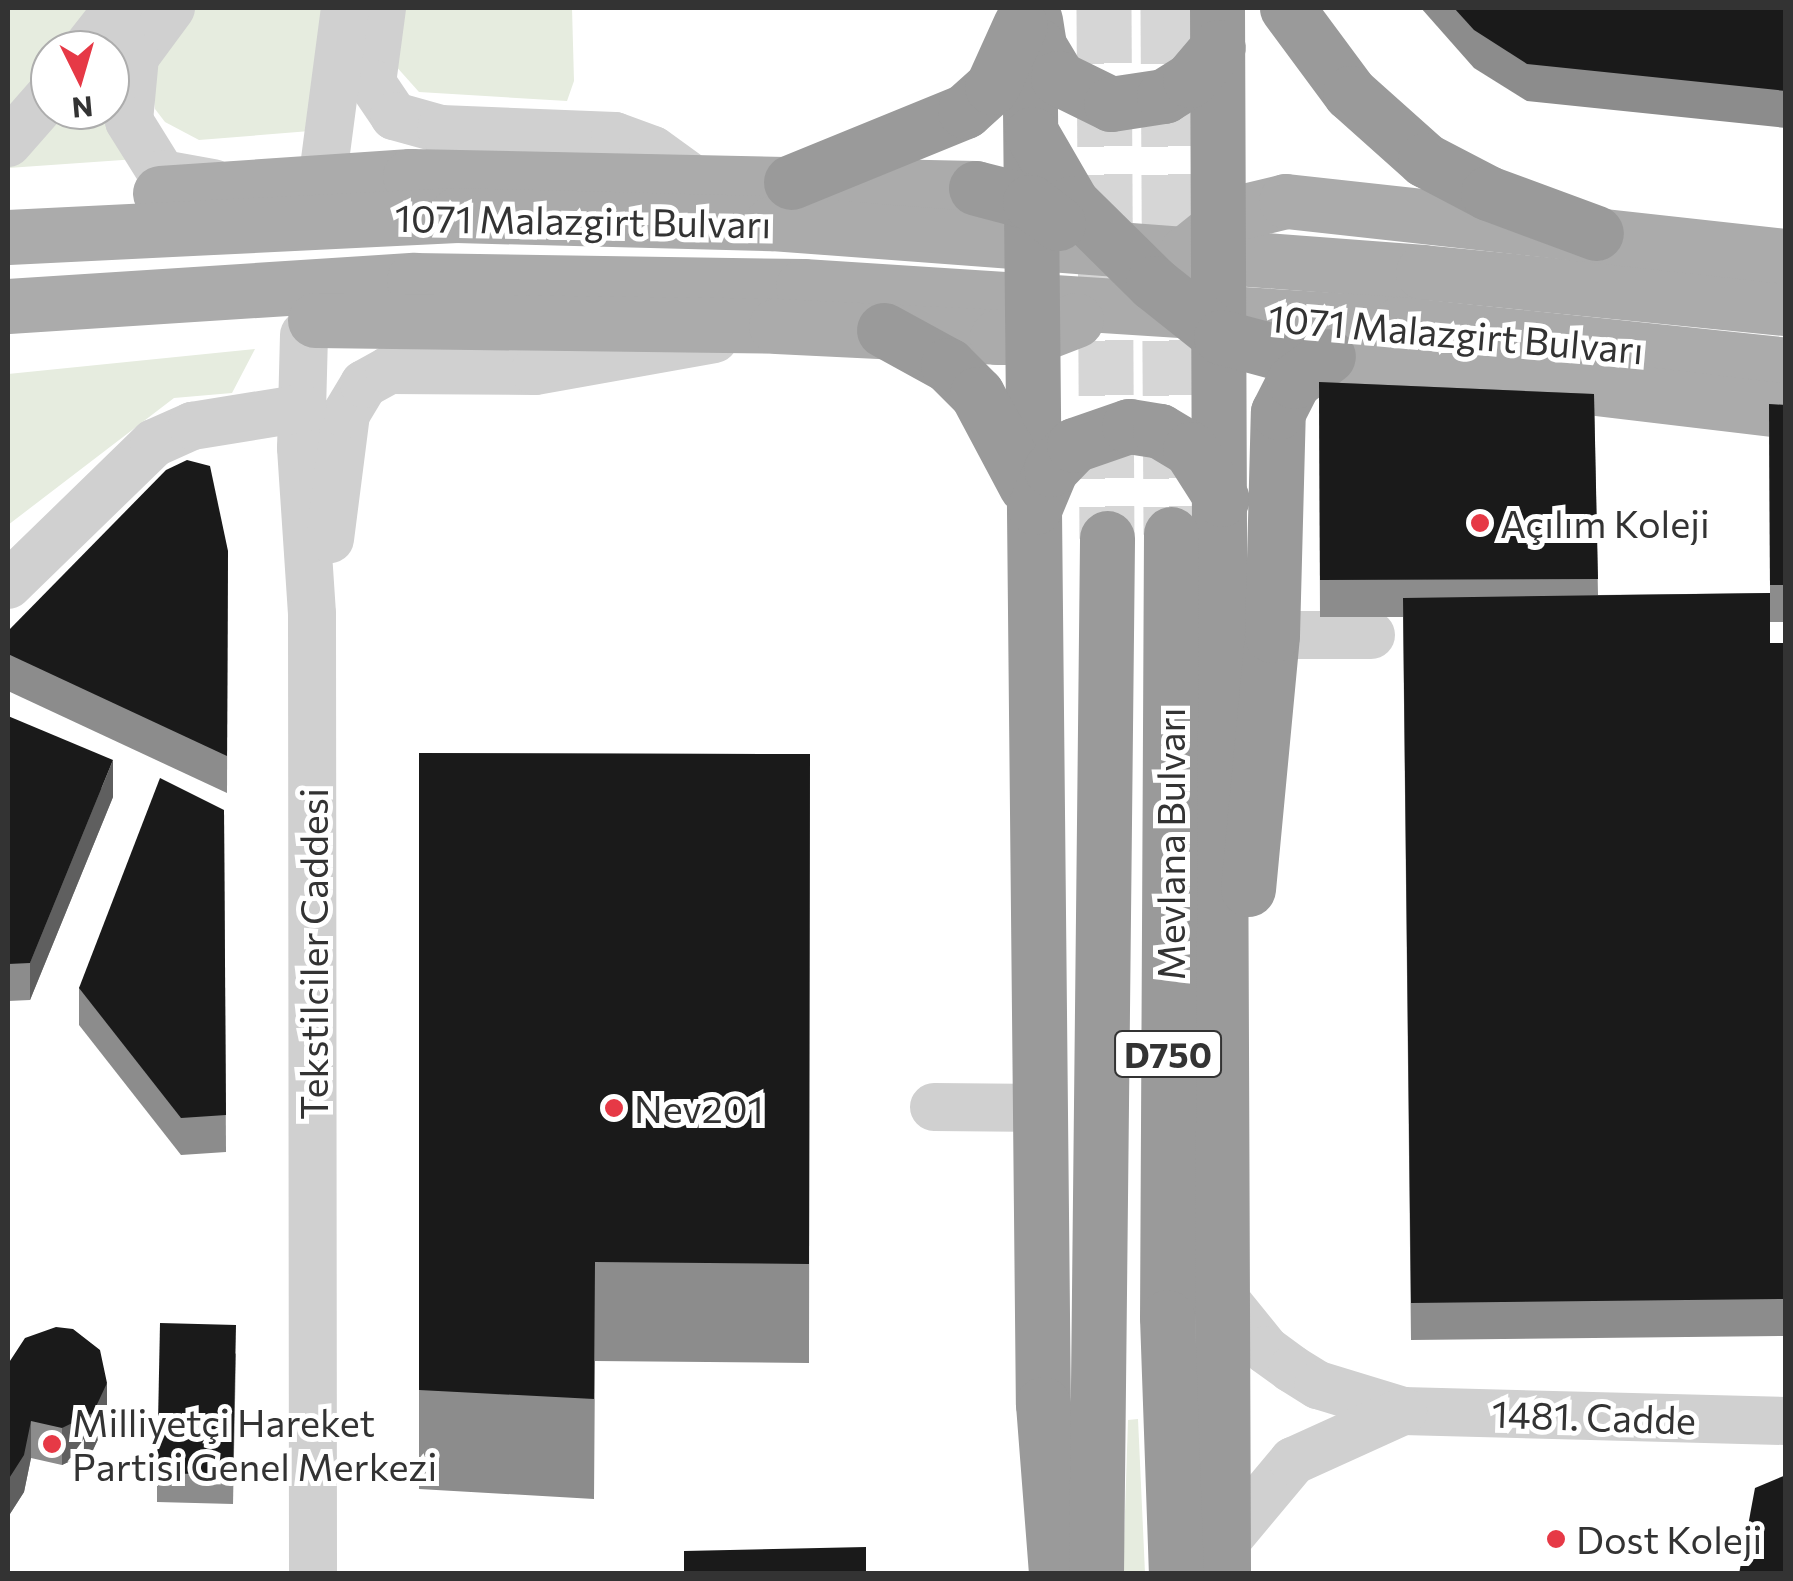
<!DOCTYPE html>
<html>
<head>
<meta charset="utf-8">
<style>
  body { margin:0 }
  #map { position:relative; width:1793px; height:1581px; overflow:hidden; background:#fff; font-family:Commissioner,sans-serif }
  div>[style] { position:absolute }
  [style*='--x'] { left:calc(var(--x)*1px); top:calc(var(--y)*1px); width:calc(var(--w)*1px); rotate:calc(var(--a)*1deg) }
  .green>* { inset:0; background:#e6ecdf }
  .highway-tunnel>* { height:55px; margin-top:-27.5px; transform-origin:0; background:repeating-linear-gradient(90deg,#d6d6d6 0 55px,transparent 0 83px) }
  .minor>* { height:48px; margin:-24px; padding:0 24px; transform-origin:24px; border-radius:24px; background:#d0d0d0 }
  .major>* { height:55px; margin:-27.5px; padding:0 27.5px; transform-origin:27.5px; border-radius:27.5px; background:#ababab }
  .highway>* { height:55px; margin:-27.5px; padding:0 27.5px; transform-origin:27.5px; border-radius:27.5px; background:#9a9a9a }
  .wall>* { inset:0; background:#8c8c8c }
  .shaded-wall>* { inset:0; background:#5f5f5f }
  .building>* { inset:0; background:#1a1a1a }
  .dots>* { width:28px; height:28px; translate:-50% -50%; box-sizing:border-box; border:5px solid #fff; border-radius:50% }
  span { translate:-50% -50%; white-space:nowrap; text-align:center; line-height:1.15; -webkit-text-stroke:10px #fff; paint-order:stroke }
  .shield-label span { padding:2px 8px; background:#fff; border:2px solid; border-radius:8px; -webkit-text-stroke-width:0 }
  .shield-label { font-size:35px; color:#333; font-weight:700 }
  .street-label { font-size:38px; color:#333 }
  .poi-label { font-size:38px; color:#333 }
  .left { translate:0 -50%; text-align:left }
  .frame { position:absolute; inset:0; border:10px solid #333; pointer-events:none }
  .north { position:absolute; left:30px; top:30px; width:100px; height:100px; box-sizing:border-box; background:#fff; border:2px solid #adadad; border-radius:50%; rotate:175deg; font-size:28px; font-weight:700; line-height:40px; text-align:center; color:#333 }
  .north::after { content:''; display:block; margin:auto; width:35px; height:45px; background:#e63946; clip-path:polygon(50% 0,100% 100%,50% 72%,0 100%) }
</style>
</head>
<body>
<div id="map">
  <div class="green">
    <div style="clip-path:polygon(8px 8px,100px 8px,67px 50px,50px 50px,50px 73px,8px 122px)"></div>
    <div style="clip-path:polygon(135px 8px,145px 8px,137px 159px,8px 168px,53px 110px,110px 110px,110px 50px)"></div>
    <div style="clip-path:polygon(187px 8px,326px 8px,310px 131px,199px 140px,165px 122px,155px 109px,150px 64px)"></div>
    <div style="clip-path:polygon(400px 8px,572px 8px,574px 81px,567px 101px,419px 92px,394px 64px)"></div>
    <div style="clip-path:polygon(255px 349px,232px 393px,174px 398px,8px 525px,8px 374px)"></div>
    <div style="clip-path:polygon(1138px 1419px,1145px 1573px,1123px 1574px,1128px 1420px)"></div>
  </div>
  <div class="highway-tunnel">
    <div style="--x:1104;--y:8;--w:530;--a:89.68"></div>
    <div style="--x:1168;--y:8;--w:526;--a:89.67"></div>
  </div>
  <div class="minor">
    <div style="--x:171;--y:8;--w:61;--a:126.3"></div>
    <div style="--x:135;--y:57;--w:64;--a:95.4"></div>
    <div style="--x:129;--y:121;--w:62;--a:58.1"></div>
    <div style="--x:162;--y:174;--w:52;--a:10"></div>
    <div style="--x:382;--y:8;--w:76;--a:97.6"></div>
    <div style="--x:372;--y:83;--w:40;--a:56"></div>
    <div style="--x:394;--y:116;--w:49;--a:15.5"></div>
    <div style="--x:441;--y:129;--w:174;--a:2.3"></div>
    <div style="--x:615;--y:136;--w:40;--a:20.2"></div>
    <div style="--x:653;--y:150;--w:49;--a:35.9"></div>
    <div style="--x:85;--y:50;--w:53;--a:-51.8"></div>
    <div style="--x:8;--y:143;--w:64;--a:-48.8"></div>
    <div style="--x:325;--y:160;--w:153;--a:-82.5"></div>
    <div style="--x:304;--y:335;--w:113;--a:91.5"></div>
    <div style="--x:301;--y:448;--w:166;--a:86.2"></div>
    <div style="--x:312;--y:614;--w:960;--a:89.94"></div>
    <div style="--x:330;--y:539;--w:126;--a:-82.7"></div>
    <div style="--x:346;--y:414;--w:35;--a:-59"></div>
    <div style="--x:364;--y:384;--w:29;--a:-29"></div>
    <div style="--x:389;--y:370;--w:146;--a:0.4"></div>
    <div style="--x:535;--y:371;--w:182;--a:-10.1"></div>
    <div style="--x:8;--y:585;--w:204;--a:-44.2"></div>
    <div style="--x:154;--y:443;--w:42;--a:-24.1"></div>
    <div style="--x:192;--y:426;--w:112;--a:-9.2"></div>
    <div style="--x:1272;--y:635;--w:99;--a:0"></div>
    <div style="--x:934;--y:1107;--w:105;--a:0.5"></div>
    <div style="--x:1223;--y:1297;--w:68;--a:50.9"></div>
    <div style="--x:1266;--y:1350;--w:32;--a:36"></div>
    <div style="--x:1292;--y:1369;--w:31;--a:32"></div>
    <div style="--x:1318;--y:1385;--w:89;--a:17"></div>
    <div style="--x:1403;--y:1411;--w:383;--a:1.5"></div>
    <div style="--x:1222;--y:1546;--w:111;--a:-50.1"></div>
    <div style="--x:1293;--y:1461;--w:121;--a:-24.4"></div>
  </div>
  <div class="major">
    <div style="--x:160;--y:193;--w:251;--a:-3.9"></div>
    <div style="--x:410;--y:176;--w:566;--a:1.21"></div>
    <div style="--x:8;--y:237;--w:449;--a:-2.8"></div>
    <div style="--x:456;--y:215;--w:316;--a:1.5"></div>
    <div style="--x:772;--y:223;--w:653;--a:4.3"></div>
    <div style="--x:1423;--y:272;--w:365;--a:5.7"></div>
    <div style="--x:1185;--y:254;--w:65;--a:-38.8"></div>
    <div style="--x:1236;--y:213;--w:51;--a:-13.5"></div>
    <div style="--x:1286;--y:201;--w:503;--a:6.28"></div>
    <div style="--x:8;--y:306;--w:407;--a:-3.7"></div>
    <div style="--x:414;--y:280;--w:389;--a:0.9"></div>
    <div style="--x:803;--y:286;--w:597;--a:3.65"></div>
    <div style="--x:1399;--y:324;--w:389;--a:6"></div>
    <div style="--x:315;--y:320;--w:461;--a:0.7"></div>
    <div style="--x:776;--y:326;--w:221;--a:2.8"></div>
    <div style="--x:997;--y:337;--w:35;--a:0"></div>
    <div style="--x:1032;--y:337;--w:47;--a:-21.1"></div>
    <div style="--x:1319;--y:355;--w:470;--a:6.8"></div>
  </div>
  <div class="highway">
    <div style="--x:1029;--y:8;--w:1396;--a:89.43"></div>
    <div style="--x:1043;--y:1404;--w:170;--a:85.6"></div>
    <div style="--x:1217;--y:8;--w:1566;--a:89.78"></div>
    <div style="--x:1287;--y:8;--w:106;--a:53.5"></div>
    <div style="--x:1350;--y:93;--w:101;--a:41.8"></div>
    <div style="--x:1425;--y:160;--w:71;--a:27.6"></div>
    <div style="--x:1488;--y:193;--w:115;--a:20.3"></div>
    <div style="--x:1035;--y:20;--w:26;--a:81"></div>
    <div style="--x:1039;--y:46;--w:37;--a:59"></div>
    <div style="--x:1058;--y:78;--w:59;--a:26.1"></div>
    <div style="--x:1111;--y:104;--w:54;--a:-8.6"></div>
    <div style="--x:1164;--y:96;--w:31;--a:-32"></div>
    <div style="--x:1190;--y:80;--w:43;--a:-49.7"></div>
    <div style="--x:1032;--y:134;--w:80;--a:59.9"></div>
    <div style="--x:1072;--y:203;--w:114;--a:44.6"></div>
    <div style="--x:1153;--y:283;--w:87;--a:38.5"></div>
    <div style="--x:1221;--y:337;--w:62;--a:14.9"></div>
    <div style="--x:791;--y:182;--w:188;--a:-22.2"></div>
    <div style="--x:965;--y:111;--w:36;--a:-42"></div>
    <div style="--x:992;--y:87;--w:68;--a:-65.7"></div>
    <div style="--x:976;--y:188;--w:56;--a:14.5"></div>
    <div style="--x:1030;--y:202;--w:35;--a:37"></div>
    <div style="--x:884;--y:330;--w:73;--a:28.7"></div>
    <div style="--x:948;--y:365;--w:41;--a:45"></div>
    <div style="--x:977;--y:394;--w:104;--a:62"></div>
    <div style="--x:1035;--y:507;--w:41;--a:-67.2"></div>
    <div style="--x:1051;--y:469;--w:33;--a:-46"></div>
    <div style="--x:1074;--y:445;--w:58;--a:-19.1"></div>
    <div style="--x:1129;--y:426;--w:31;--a:9"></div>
    <div style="--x:1160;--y:431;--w:35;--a:31"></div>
    <div style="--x:1190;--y:449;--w:59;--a:57.4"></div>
    <div style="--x:1171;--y:534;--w:783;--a:90.29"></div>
    <div style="--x:1167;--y:1317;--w:257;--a:88"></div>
    <div style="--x:1248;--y:889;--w:255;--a:-84.6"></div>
    <div style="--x:1272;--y:635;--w:223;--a:-88.5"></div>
    <div style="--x:1278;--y:412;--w:35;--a:-63"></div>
    <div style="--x:1294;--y:381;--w:42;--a:-36.3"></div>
    <div style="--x:1096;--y:1574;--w:1036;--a:-89.39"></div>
  </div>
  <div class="wall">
    <div style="clip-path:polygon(1421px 8px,1786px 8px,1786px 128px,1527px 101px,1474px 68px)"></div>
    <div style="clip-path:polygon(1319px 382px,1594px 394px,1598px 595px,1770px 593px,1769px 404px,1786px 405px,1786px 622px,1770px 622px,1770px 643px,1786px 643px,1786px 1336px,1411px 1340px,1403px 617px,1320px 617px)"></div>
    <div style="clip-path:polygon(228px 551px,227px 793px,8px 691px,8px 631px)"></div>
    <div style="clip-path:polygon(8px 716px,113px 797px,30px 1000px,8px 1001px)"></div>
    <div style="clip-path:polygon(419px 753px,810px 754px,809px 1363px,595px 1361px,594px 1499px,419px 1489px)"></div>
    <div style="clip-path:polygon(224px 810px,226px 1152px,181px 1155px,79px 1025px,79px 988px)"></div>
    <div style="clip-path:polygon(236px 1353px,233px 1504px,157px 1502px,157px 1473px)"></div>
    <div style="clip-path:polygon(8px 1364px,107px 1420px,93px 1450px,62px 1465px,31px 1458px,24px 1492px,8px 1517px)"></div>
  </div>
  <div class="shaded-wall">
    <div style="clip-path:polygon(113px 760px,113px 797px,30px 1000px,30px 963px)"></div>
    <div style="clip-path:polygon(107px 1383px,107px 1420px,93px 1450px,62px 1465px,62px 1428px)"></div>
    <div style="clip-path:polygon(31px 1421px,31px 1458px,24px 1492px,8px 1517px,8px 1480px)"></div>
  </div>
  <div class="building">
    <div style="clip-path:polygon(1454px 8px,1786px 8px,1786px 91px,1527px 64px,1474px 30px)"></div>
    <div style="clip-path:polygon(1319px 382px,1594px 394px,1598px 579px,1320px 580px)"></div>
    <div style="clip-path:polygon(1769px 404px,1786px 405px,1786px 585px,1770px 585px)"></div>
    <div style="clip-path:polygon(187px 460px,210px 466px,228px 551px,227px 756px,8px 654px,8px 631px,166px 470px)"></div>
    <div style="clip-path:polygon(1770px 593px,1770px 643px,1786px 643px,1786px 1299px,1411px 1303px,1403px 598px)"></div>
    <div style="clip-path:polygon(8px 716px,113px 760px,30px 963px,8px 964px)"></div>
    <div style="clip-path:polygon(419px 753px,810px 754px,809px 1264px,595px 1262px,594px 1399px,419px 1390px)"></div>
    <div style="clip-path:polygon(160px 778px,224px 810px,226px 1115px,181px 1118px,79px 988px)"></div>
    <div style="clip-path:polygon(160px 1323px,236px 1325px,233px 1475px,157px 1473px)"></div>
    <div style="clip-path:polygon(56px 1327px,73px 1329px,100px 1350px,107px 1383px,93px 1413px,62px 1428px,31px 1421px,24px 1455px,8px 1480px,8px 1364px,25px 1338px)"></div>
    <div style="clip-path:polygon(1786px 1475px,1786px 1574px,1739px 1574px,1755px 1488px)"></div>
    <div style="clip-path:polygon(866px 1547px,866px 1574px,684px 1574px,684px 1551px)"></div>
  </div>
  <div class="dots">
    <div style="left:1480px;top:523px;background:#e63946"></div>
    <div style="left:614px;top:1108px;background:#e63946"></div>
    <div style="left:52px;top:1444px;background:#e63946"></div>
    <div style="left:1556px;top:1539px;background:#e63946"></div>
  </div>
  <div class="shield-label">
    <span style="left:1168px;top:1054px">D750</span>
  </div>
  <div class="street-label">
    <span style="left:583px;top:220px;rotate:1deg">1071 Malazgirt Bulvarı</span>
    <span style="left:1456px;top:333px;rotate:5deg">1071 Malazgirt Bulvarı</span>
    <span style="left:1170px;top:844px;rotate:-90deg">Mevlana Bulvarı</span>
    <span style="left:313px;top:954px;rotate:-90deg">Tekstilciler Caddesi</span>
    <span style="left:1594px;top:1416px;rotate:2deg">1481. Cadde</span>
  </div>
  <div class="poi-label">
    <span class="left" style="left:1500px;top:523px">Açılım Koleji</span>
    <span class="left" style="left:634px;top:1108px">Nev201</span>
    <span class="left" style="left:72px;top:1444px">Milliyetçi Hareket<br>Partisi Genel Merkezi</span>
    <span class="left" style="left:1576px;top:1539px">Dost Koleji</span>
  </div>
  <div class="frame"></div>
  <div class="north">N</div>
</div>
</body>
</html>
